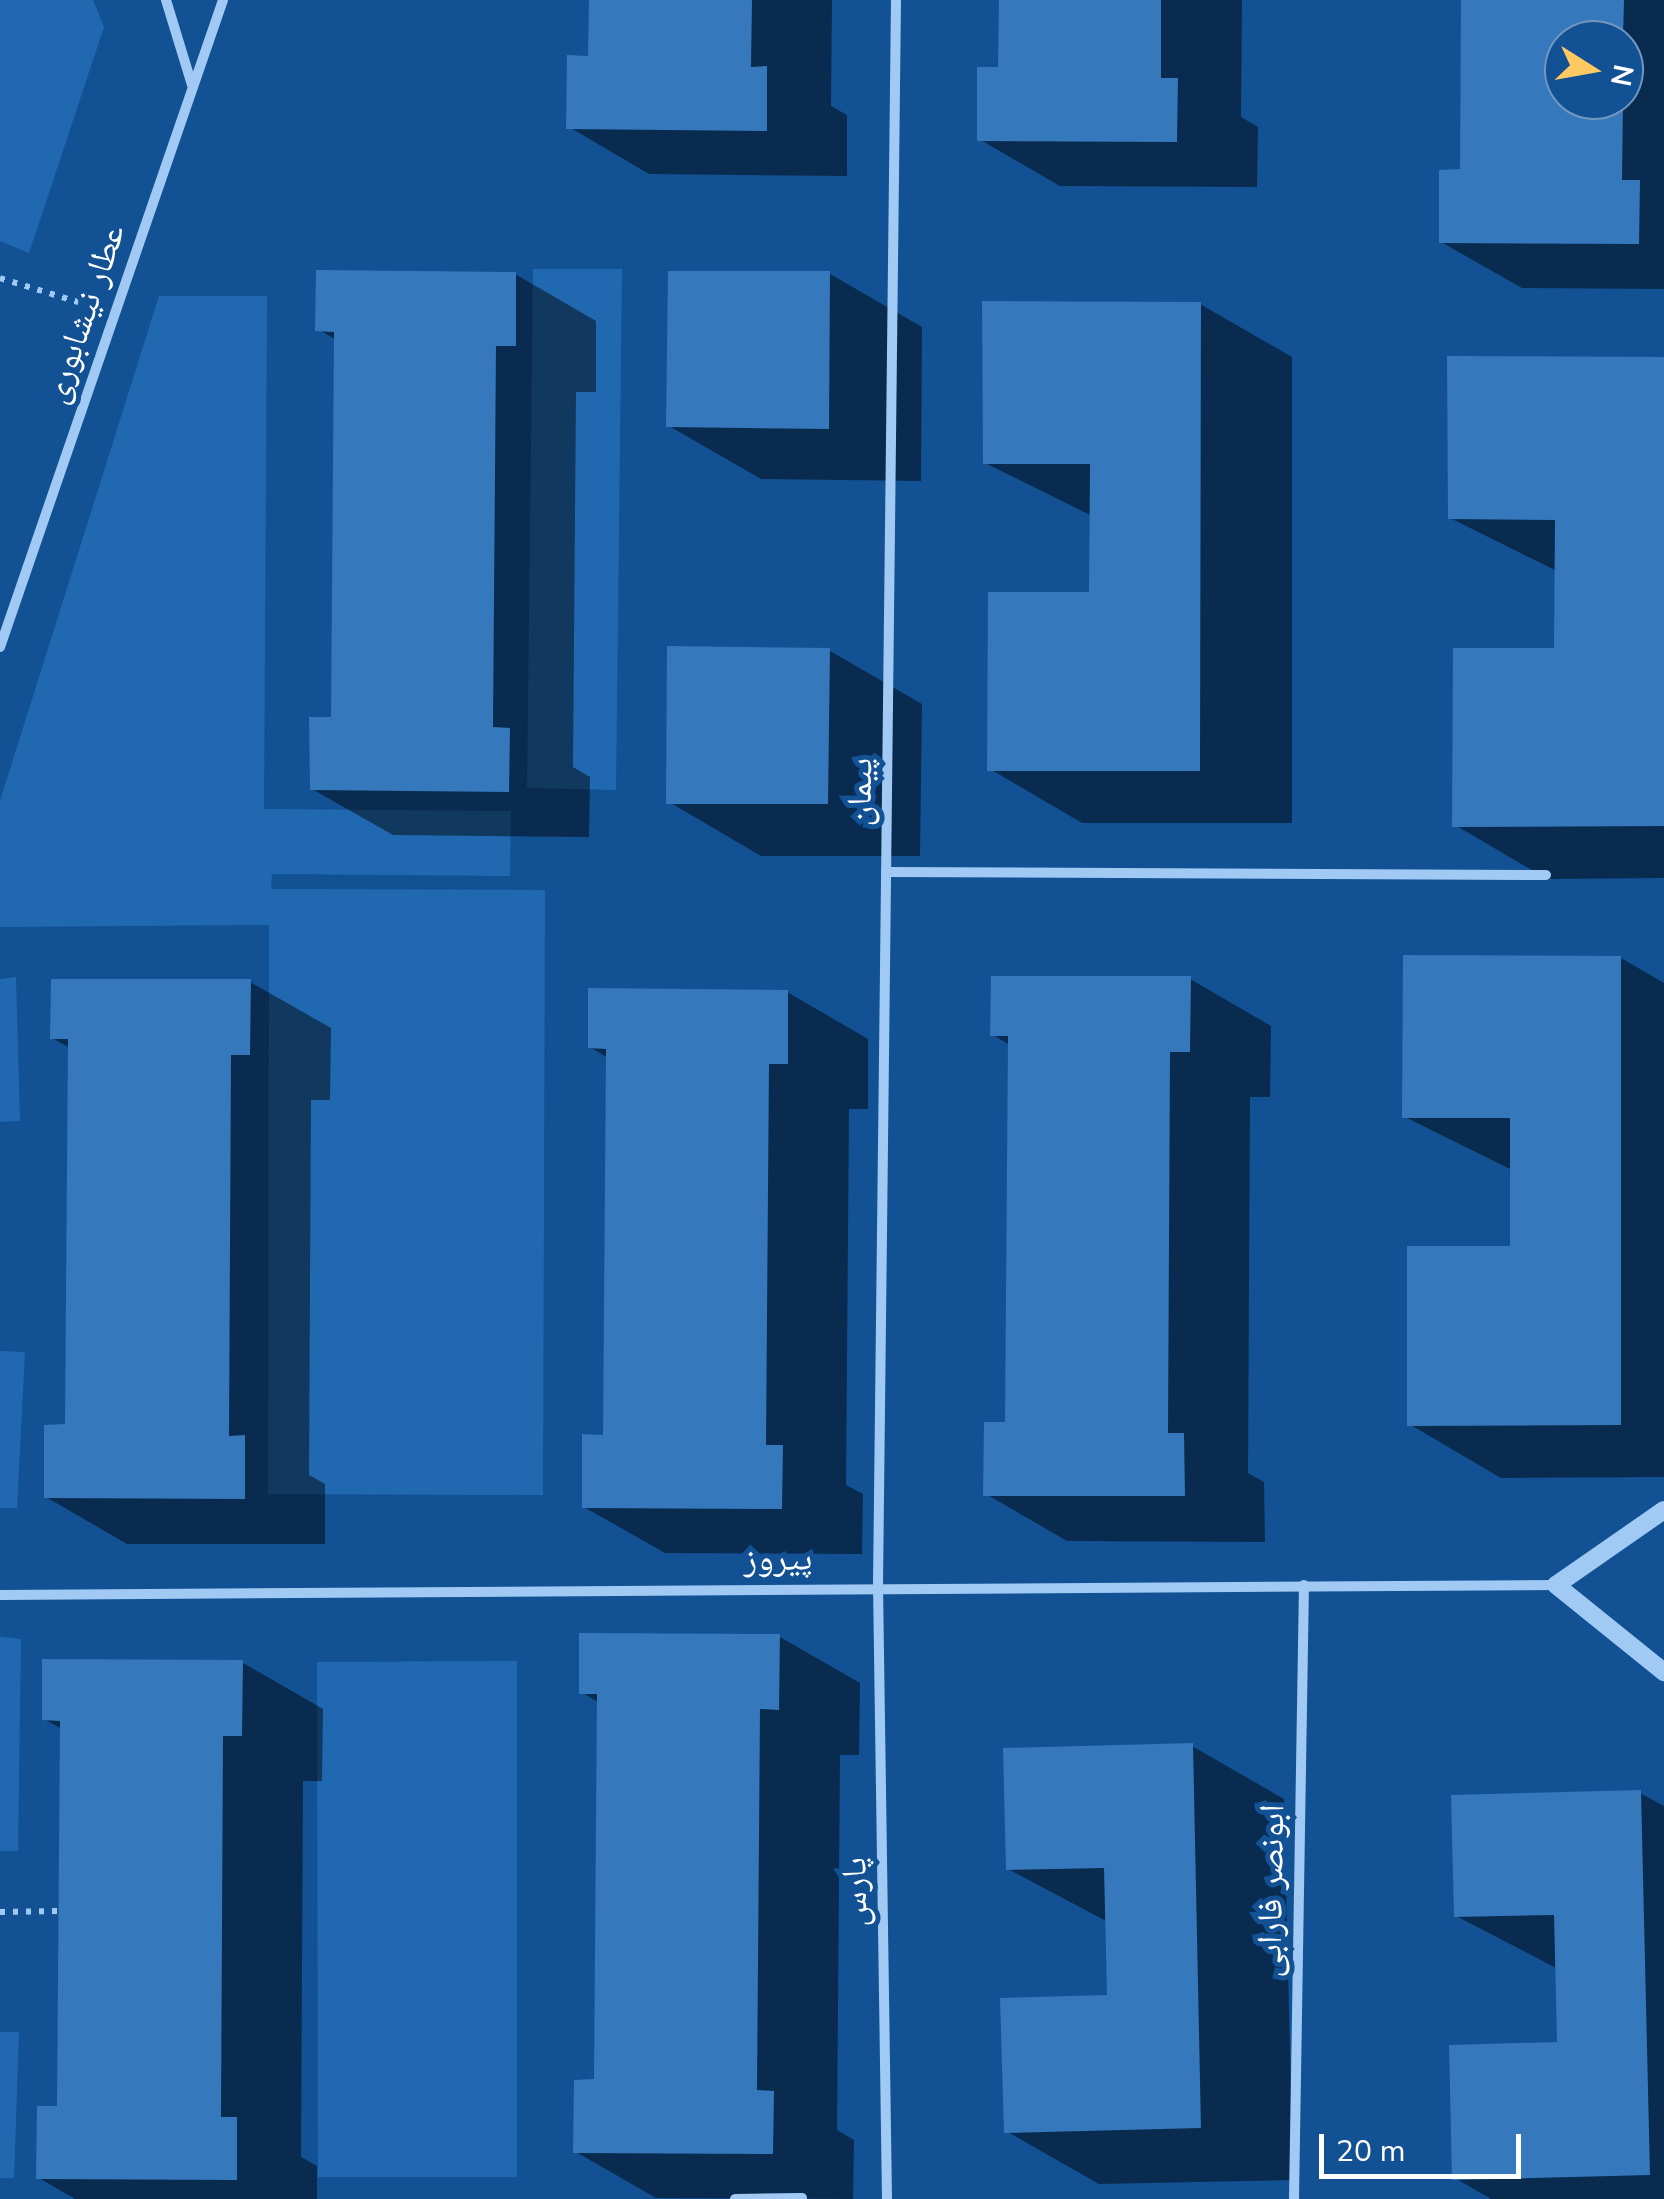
<!DOCTYPE html>
<html>
<head>
<meta charset="utf-8">
<style>
  body { margin:0 }
  #map { position:relative; width:1664px; height:2199px; overflow:hidden; background:#125194; font-family:"Nunito Sans","Noto Naskh Arabic",sans-serif }
  div>[style] { position:absolute }
  [style*='--x'] { left:calc(var(--x)*1px); top:calc(var(--y)*1px); width:calc(var(--w)*1px); rotate:calc(var(--a)*1deg) }
  .green>* { inset:0; background:#2069b1 }
  .shadow>* { inset:0; background:#0007 }
  .building>* { inset:0; background:#3578bb }
  .path>* { height:6px; margin-top:-3px; transform-origin:0; background:repeating-linear-gradient(90deg,#a0caf3 0 5px,transparent 0 13px) }
  .minor>* { height:10px; margin:-5px; padding:0 5px; transform-origin:5px; border-radius:5px; background:#a0caf3 }
  .tertiary>* { height:18px; margin:-9px; padding:0 9px; transform-origin:9px; border-radius:9px; background:#a0caf3 }
  span { translate:-50% -50%; white-space:nowrap; text-align:center; line-height:1.15; -webkit-text-stroke:10px #125194; paint-order:stroke }
  .street-label { font-size:35px; color:#fff }
  .north { position:absolute; left:1544px; top:20px; width:100px; height:100px; box-sizing:border-box; background:#125194; border:2px solid #7197bf; border-radius:50%; rotate:101deg; font-size:28px; font-weight:700; line-height:40px; text-align:center; color:#fff }
  .north::after { content:''; display:block; margin:auto; width:35px; height:45px; background:#ffc962; clip-path:polygon(50% 0,100% 100%,50% 72%,0 100%) }
  .scale { position:absolute; left:1319px; top:2134px; width:202px; height:45px; box-sizing:border-box; border:5px solid #fff; border-top:0; padding-left:12px; font-size:30px; line-height:35px; white-space:nowrap; color:#fff; -webkit-text-stroke:8px #125194; paint-order:stroke }
</style>
</head>
<body>
<div id="map">
  <div class="green">
    <div style="clip-path:polygon(0 0,93px 0,104px 27px,29px 253px,0 241px)"></div>
    <div style="clip-path:polygon(533px 269px,622px 269px,616px 790px,527px 788px)"></div>
    <div style="clip-path:polygon(159px 296px,267px 296px,264px 809px,511px 811px,510px 876px,272px 874px,271px 889px,545px 890px,543px 1495px,268px 1494px,269px 925px,0 927px,0 801px)"></div>
    <div style="clip-path:polygon(16px 977px,20px 1121px,0 1122px,0 979px)"></div>
    <div style="clip-path:polygon(0 1351px,25px 1352px,17px 1508px,0 1508px)"></div>
    <div style="clip-path:polygon(0 1637px,21px 1639px,18px 1851px,0 1851px)"></div>
    <div style="clip-path:polygon(517px 1661px,517px 2177px,318px 2177px,317px 1662px)"></div>
    <div style="clip-path:polygon(0 2032px,19px 2032px,14px 2178px,0 2178px)"></div>
  </div>
  <div class="shadow">
    <div style="clip-path:polygon(591px 0,832px 0,831px 106px,847px 115px,847px 176px,649px 174px,569px 127px,591px 58px)"></div>
    <div style="clip-path:polygon(1001px 0,1242px 0,1241px 117px,1258px 127px,1257px 187px,1060px 186px,979px 139px,1000px 70px)"></div>
    <div style="clip-path:polygon(evenodd,1464px 0,1664px 0,1664px 289px,1522px 288px,1441px 242px,1462px 172px,1464px 0,1564px 40px,1624px 40px,1624px 100px,1564px 100px,1564px 40px)"></div>
    <div style="clip-path:polygon(515px 274px,596px 321px,596px 392px,576px 392px,573px 767px,590px 777px,589px 837px,393px 835px,312px 789px,333px 720px,336px 340px,318px 329px)"></div>
    <div style="clip-path:polygon(830px 274px,922px 327px,921px 481px,761px 479px,669px 426px)"></div>
    <div style="clip-path:polygon(1200px 304px,1292px 357px,1292px 823px,1082px 823px,990px 769px,1092px 595px,1092px 516px,985px 463px)"></div>
    <div style="clip-path:polygon(1664px 359px,1664px 878px,1547px 879px,1455px 825px,1557px 651px,1557px 571px,1450px 518px)"></div>
    <div style="clip-path:polygon(830px 651px,922px 704px,920px 856px,761px 856px,669px 802px)"></div>
    <div style="clip-path:polygon(1621px 958px,1664px 983px,1664px 1477px,1501px 1478px,1409px 1424px,1513px 1249px,1512px 1170px,1405px 1117px)"></div>
    <div style="clip-path:polygon(1190px 979px,1271px 1026px,1270px 1097px,1250px 1097px,1248px 1473px,1264px 1482px,1265px 1542px,1067px 1541px,986px 1494px,1007px 1425px,1010px 1045px,993px 1035px)"></div>
    <div style="clip-path:polygon(250px 982px,331px 1028px,330px 1100px,311px 1100px,309px 1475px,325px 1484px,325px 1544px,127px 1544px,46px 1497px,68px 1427px,70px 1048px,52px 1038px)"></div>
    <div style="clip-path:polygon(787px 992px,868px 1039px,868px 1109px,849px 1109px,846px 1485px,863px 1494px,862px 1554px,665px 1553px,584px 1507px,605px 1437px,608px 1058px,590px 1047px)"></div>
    <div style="clip-path:polygon(780px 1637px,860px 1683px,859px 1755px,840px 1755px,837px 2130px,854px 2140px,853px 2199px,656px 2198px,576px 2152px,597px 2082px,600px 1703px,581px 1692px)"></div>
    <div style="clip-path:polygon(243px 1663px,323px 1709px,322px 1781px,303px 1781px,301px 2157px,317px 2166px,317px 2199px,75px 2199px,39px 2178px,60px 2109px,62px 1729px,44px 1719px)"></div>
    <div style="clip-path:polygon(1192px 1746px,1284px 1799px,1293px 2180px,1099px 2184px,1006px 2131px,1110px 1998px,1108px 1922px,1008px 1869px)"></div>
    <div style="clip-path:polygon(1640px 1793px,1664px 1806px,1664px 2199px,1491px 2199px,1455px 2178px,1559px 2045px,1558px 1969px,1456px 1916px)"></div>
  </div>
  <div class="building">
    <div style="clip-path:polygon(589px 0,752px 0,751px 67px,767px 66px,767px 131px,566px 129px,567px 55px,588px 56px)"></div>
    <div style="clip-path:polygon(999px 0,1161px 0,1161px 78px,1178px 78px,1177px 142px,977px 141px,977px 67px,998px 67px)"></div>
    <div style="clip-path:polygon(1461px 0,1624px 0,1623px 40px,1564px 40px,1564px 100px,1623px 100px,1622px 180px,1640px 180px,1639px 244px,1439px 243px,1439px 170px,1460px 169px)"></div>
    <div style="clip-path:polygon(316px 270px,516px 272px,516px 346px,496px 346px,493px 727px,510px 728px,509px 792px,310px 790px,309px 717px,331px 717px,334px 332px,315px 331px)"></div>
    <div style="clip-path:polygon(668px 271px,830px 271px,829px 429px,666px 427px)"></div>
    <div style="clip-path:polygon(982px 301px,1201px 302px,1200px 771px,987px 771px,988px 592px,1089px 592px,1090px 464px,983px 464px)"></div>
    <div style="clip-path:polygon(1447px 356px,1664px 357px,1664px 826px,1452px 827px,1453px 648px,1554px 648px,1555px 520px,1448px 519px)"></div>
    <div style="clip-path:polygon(667px 646px,830px 648px,828px 804px,666px 804px)"></div>
    <div style="clip-path:polygon(1403px 955px,1621px 956px,1621px 1425px,1407px 1426px,1407px 1246px,1510px 1246px,1510px 1118px,1402px 1118px)"></div>
    <div style="clip-path:polygon(991px 976px,1191px 976px,1190px 1052px,1170px 1052px,1168px 1433px,1184px 1433px,1185px 1496px,983px 1496px,984px 1422px,1005px 1422px,1008px 1036px,990px 1036px)"></div>
    <div style="clip-path:polygon(51px 979px,251px 979px,250px 1055px,231px 1055px,229px 1436px,245px 1435px,245px 1499px,44px 1498px,44px 1425px,65px 1424px,68px 1039px,50px 1039px)"></div>
    <div style="clip-path:polygon(588px 988px,788px 990px,788px 1064px,769px 1064px,766px 1445px,783px 1445px,782px 1509px,582px 1508px,582px 1434px,603px 1435px,606px 1049px,588px 1048px)"></div>
    <div style="clip-path:polygon(579px 1633px,780px 1634px,779px 1710px,760px 1709px,757px 2090px,774px 2091px,773px 2154px,573px 2153px,574px 2080px,594px 2079px,597px 1694px,579px 1694px)"></div>
    <div style="clip-path:polygon(42px 1659px,243px 1660px,242px 1736px,223px 1736px,221px 2117px,237px 2117px,237px 2180px,36px 2179px,37px 2106px,57px 2106px,60px 1721px,42px 1720px)"></div>
    <div style="clip-path:polygon(1193px 1743px,1201px 2128px,1004px 2133px,1000px 1998px,1107px 1995px,1104px 1868px,1006px 1870px,1003px 1748px)"></div>
    <div style="clip-path:polygon(1641px 1790px,1650px 2175px,1452px 2180px,1449px 2045px,1557px 2042px,1554px 1915px,1454px 1917px,1451px 1795px)"></div>
  </div>
  <div class="path">
    <div style="--x:0;--y:278;--w:82;--a:17.1"></div>
    <div style="--x:0;--y:1912;--w:59;--a:-1"></div>
  </div>
  <div class="minor">
    <div style="--x:166;--y:0;--w:89;--a:73"></div>
    <div style="--x:0;--y:647;--w:684;--a:-70.98"></div>
    <div style="--x:886;--y:872;--w:660;--a:0.26"></div>
    <div style="--x:0;--y:1595;--w:1556;--a:-0.37"></div>
    <div style="--x:735;--y:2199;--w:67;--a:-0.9"></div>
    <div style="--x:887;--y:2199;--w:614;--a:-90.84"></div>
    <div style="--x:878;--y:1585;--w:1585;--a:-89.35"></div>
    <div style="--x:1294;--y:2199;--w:614;--a:-89.07"></div>
  </div>
  <div class="tertiary">
    <div style="--x:1664;--y:1510;--w:131;--a:145.2"></div>
    <div style="--x:1556;--y:1585;--w:139;--a:38.9"></div>
  </div>
  <div class="street-label">
    <span style="left:84px;top:314px;rotate:-71deg">عطار نیشابوری</span>
    <span style="left:860px;top:792px;rotate:-89deg">پیمان</span>
    <span style="left:778px;top:1559px;rotate:-1deg">پیروز</span>
    <span style="left:1271px;top:1891px;rotate:-89deg">ابونصر فارابی</span>
    <span style="left:855px;top:1892px;rotate:-91deg">پارس</span>
  </div>
  <div class="north">N</div>
  <div class="scale">20 m</div>
</div>
</body>
</html>
